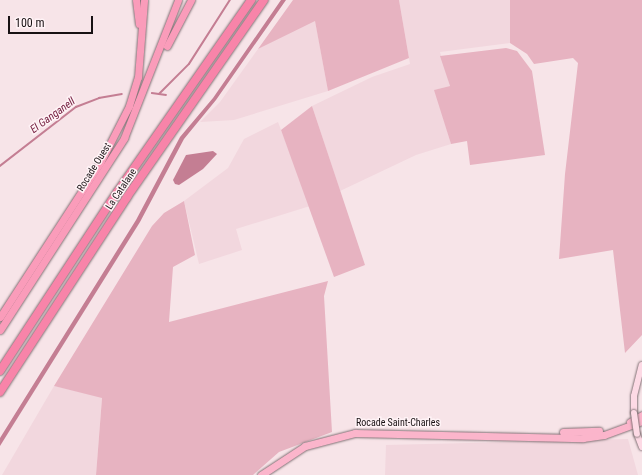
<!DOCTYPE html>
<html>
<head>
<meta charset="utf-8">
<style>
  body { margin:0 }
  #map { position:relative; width:642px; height:475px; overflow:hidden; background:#f7e4e8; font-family:"Roboto Condensed",sans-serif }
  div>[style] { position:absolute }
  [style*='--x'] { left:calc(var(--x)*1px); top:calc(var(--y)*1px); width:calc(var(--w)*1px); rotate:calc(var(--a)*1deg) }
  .built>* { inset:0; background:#f2d7de }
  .green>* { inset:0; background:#e7b3c1 }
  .water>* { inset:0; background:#c47e93 }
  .stream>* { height:1.5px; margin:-0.75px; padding:0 0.75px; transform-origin:0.75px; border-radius:0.75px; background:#c47e93 }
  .roads { filter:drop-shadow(0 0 1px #827276) drop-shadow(0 0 1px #827276) }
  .secondary>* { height:6px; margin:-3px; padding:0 3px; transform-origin:3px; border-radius:3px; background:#fddae5 }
  .primary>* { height:7px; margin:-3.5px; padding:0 3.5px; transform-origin:3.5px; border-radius:3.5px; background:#fbb5cb }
  .trunk>* { height:7px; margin:-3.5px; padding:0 3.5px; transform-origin:3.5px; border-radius:3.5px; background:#fa9cba }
  .motorway>* { height:8px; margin:-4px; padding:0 4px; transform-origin:4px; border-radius:4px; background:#f884a9 }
  .bridges { filter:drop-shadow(0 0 1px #827276) drop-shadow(0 0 1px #827276) }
  .secondary-bridge>* { height:6px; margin:-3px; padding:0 3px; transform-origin:3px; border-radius:3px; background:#fddae5 }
  span { translate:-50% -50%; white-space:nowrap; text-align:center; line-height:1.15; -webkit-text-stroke:3px #fff3f6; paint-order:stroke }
  .street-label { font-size:10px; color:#181113 }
  .water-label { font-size:11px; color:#782444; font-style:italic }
  .scale { position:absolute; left:8px; top:16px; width:85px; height:18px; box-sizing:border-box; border:2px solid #181113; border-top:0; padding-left:5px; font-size:12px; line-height:14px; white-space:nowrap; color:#181113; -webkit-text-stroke:3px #fff3f6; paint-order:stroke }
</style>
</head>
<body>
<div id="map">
  <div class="built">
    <div style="clip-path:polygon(399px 0,510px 0,510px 43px,440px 52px,450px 86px,435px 90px,451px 144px,416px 155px,340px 191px,312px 106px,372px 77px,410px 64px)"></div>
    <div style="clip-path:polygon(315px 20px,328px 91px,234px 120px,200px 122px,220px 102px,258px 49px)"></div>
    <div style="clip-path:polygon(278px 122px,310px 206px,236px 229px,242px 250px,199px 264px,184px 201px,228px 168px,244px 139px)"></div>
    <div style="clip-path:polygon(54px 386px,102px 397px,96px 475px,2px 475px)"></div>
    <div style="clip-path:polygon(628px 439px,638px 475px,385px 475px,386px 445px)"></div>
  </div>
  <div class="green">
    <div style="clip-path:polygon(293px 0,399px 0,409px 58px,328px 91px,315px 21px,258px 49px)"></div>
    <div style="clip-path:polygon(510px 0,642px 0,642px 335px,625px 353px,613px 250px,559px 259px,565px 174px,578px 63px,573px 58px,534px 64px,527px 54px,510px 43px)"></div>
    <div style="clip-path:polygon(506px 48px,517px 51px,532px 71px,545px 155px,470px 165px,467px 141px,451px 144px,434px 90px,450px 86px,440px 56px)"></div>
    <div style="clip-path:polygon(312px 106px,365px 265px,334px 277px,281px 130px)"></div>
    <div style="clip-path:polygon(184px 201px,195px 255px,173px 267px,169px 322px,328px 281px,324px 296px,332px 432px,279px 452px,253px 475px,96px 475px,102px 398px,54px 386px,152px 226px,164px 213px)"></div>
  </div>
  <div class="water">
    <div style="clip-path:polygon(281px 0,286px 0,216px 100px,184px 139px,140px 222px,0 446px,0 438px,136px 220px,180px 137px,213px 98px)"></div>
    <div style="clip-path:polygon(213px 151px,217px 154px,203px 169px,179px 185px,175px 184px,173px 180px,186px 155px)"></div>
  </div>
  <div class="stream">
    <div style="--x:152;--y:93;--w:14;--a:8"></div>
    <div style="--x:159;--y:94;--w:42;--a:-45"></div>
    <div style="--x:189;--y:64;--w:76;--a:-57.4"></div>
    <div style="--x:0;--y:166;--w:96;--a:-37.8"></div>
    <div style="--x:76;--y:107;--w:25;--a:-21"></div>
    <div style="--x:99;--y:98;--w:23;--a:-10"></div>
  </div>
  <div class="roads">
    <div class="secondary">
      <div style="--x:634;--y:413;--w:17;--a:-90"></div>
      <div style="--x:634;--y:396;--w:32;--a:-76"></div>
      <div style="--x:637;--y:434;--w:14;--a:69"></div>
    </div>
    <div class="primary">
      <div style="--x:630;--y:422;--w:14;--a:-30"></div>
      <div style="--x:563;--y:432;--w:36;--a:-2"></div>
      <div style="--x:261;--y:475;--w:53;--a:-33.4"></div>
      <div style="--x:305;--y:446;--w:52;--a:-14.6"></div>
      <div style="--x:355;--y:433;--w:228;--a:1.3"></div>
      <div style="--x:583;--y:438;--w:21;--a:-8"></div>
      <div style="--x:604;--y:435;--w:40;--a:-20.2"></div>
    </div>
    <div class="trunk">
      <div style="--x:136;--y:0;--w:24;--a:83"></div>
      <div style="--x:167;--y:46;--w:52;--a:-62.4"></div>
      <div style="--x:0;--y:317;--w:184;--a:-57"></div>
      <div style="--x:100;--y:163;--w:64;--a:-63"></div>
      <div style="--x:129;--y:106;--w:30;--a:-73"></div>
      <div style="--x:138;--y:77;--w:77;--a:-85.5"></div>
      <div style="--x:0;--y:330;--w:229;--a:-57.1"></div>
      <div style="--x:124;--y:138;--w:148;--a:-68.6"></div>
    </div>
    <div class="motorway">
      <div style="--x:0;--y:371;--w:215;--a:-56.8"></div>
      <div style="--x:118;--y:191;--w:233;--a:-55.1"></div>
      <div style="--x:0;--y:392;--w:233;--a:-56.9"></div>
      <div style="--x:127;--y:197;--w:240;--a:-55.2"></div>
    </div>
  </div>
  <div class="bridges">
    <div class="secondary-bridge">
      <div style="--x:634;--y:413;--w:21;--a:82"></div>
    </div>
  </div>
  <div class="street-label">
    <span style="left:94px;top:167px;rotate:-58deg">Rocade Ouest</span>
    <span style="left:121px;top:189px;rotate:-56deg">La Catalane</span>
    <span style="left:398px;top:423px">Rocade Saint-Charles</span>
  </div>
  <div class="water-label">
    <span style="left:53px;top:116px;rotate:-36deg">El Ganganell</span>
  </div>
  <div class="scale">100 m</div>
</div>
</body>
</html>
